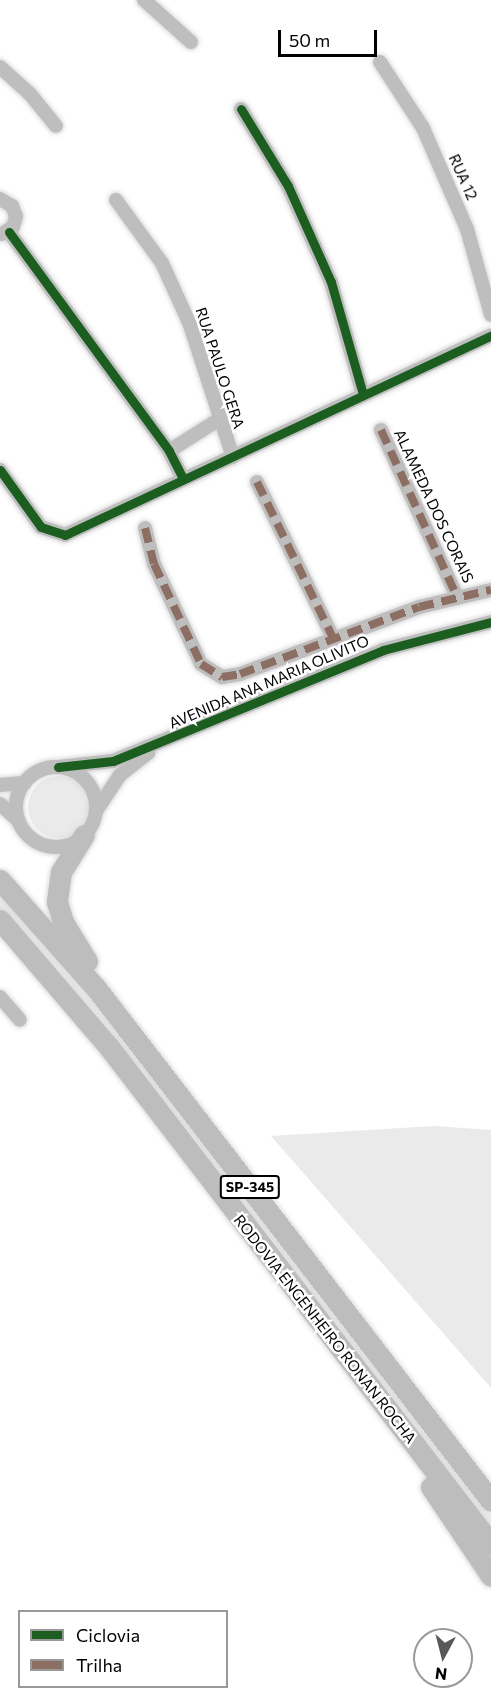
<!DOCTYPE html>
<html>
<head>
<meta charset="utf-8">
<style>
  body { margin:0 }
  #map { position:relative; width:491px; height:1706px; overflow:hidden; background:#fff; font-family:Commissioner,sans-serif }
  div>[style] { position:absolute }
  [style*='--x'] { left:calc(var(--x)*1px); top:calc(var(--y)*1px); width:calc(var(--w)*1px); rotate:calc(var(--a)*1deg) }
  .green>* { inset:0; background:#eaeaea }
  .round { border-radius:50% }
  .roads { filter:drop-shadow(0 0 2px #dbdbdb) drop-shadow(0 0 2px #dbdbdb) }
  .minor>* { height:14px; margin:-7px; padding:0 7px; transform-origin:7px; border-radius:7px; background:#bebebe }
  .minor>.ring { margin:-7px; padding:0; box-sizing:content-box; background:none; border:14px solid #bebebe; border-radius:50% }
  .highway>* { height:21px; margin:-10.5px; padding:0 10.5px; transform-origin:10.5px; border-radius:10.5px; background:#bdbdbd }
  .quiet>* { height:8px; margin-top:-4px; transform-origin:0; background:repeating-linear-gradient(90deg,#8d6e63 0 15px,transparent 0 23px) }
  .cycleway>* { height:9px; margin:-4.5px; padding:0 4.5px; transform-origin:4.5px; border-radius:4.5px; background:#1b5e20 }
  span { translate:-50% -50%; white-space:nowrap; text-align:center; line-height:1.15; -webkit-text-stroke:5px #fff; paint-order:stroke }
  .shield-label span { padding:2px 4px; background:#fff; border:2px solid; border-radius:4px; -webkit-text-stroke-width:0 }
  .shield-label { font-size:14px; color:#000; font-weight:700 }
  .street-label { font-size:15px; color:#000 }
  .legend { position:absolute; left:18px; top:1610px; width:210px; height:78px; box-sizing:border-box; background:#fff; border:2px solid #999; margin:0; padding:8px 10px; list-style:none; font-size:18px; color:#000 }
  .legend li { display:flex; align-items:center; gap:12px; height:30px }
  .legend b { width:30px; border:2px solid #999 }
  .north { position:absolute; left:413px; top:1628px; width:60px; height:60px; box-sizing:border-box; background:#fff; border:2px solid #999; border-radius:50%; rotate:187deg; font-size:16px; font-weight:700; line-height:24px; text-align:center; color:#000 }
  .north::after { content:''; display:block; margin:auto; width:21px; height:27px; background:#595959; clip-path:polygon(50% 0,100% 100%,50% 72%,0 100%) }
  .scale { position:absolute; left:278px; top:30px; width:99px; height:27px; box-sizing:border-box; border:3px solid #000; border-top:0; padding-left:8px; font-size:18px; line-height:21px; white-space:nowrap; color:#000; -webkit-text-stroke:4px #fff; paint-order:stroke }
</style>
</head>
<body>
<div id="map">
  <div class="green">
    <div class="round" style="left:28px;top:776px;width:62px;height:62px"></div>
    <div style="clip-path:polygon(0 892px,70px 969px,491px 1515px,491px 1533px,0 909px)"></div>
    <div style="clip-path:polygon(434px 1126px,491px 1130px,491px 1388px,271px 1136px)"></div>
  </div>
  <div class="roads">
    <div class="minor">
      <div style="--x:144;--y:0;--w:63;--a:41.8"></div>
      <div style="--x:380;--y:62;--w:79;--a:56.9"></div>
      <div style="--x:423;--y:128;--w:110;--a:66.5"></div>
      <div style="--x:467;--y:229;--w:89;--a:74.4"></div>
      <div style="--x:0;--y:67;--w:40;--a:42"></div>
      <div style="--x:30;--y:94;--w:41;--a:50.9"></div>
      <div style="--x:241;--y:109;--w:90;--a:58.6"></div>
      <div style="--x:288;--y:186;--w:105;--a:65.9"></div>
      <div style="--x:331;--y:282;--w:116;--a:74.1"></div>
      <div style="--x:0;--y:199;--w:14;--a:30"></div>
      <div style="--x:12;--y:206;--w:11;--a:68"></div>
      <div style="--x:16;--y:216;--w:11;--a:105"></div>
      <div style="--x:13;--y:227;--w:13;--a:148"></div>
      <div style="--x:116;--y:200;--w:78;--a:53.9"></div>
      <div style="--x:162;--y:263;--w:68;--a:65.7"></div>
      <div style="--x:190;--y:325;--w:139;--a:72"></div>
      <div style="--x:9;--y:232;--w:271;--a:53.8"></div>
      <div style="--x:169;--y:451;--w:30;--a:63"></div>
      <div style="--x:381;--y:430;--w:183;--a:65.5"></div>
      <div style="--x:169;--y:451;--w:58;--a:-32.3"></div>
      <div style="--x:0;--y:470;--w:70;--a:54.3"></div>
      <div style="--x:41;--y:527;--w:25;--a:18"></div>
      <div style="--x:65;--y:535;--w:471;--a:-25.1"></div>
      <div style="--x:257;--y:482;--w:174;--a:64"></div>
      <div style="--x:145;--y:528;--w:37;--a:76"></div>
      <div style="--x:154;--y:564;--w:110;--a:64.8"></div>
      <div style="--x:201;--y:664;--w:25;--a:32"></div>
      <div style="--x:222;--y:677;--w:18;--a:-9"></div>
      <div style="--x:240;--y:674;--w:191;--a:-20.5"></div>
      <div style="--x:419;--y:607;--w:74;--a:-13.3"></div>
      <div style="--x:58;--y:767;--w:55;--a:-6.2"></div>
      <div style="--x:113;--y:761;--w:292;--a:-22.3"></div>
      <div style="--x:383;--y:650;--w:112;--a:-14.5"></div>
      <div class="ring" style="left:16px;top:767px;width:66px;height:66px"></div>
      <div style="--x:0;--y:785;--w:25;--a:-5"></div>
      <div style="--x:0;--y:804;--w:25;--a:42"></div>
      <div style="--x:96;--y:811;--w:43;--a:-56.3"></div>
      <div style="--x:120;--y:775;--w:36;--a:-38"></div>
      <div style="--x:0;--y:997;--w:30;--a:49"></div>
    </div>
    <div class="highway">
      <div style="--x:84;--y:835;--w:44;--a:121.9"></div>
      <div style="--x:61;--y:872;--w:30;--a:98"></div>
      <div style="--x:57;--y:902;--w:21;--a:73"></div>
      <div style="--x:63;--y:922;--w:46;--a:58.4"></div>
      <div style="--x:0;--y:880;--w:144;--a:48.4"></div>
      <div style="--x:96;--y:988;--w:647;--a:52.4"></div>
      <div style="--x:0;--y:920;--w:167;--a:49.4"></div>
      <div style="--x:109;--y:1047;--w:627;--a:52.45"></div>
      <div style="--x:431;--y:1487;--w:107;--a:56"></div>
    </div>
  </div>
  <div class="quiet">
    <div style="--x:381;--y:430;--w:183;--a:65.5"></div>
    <div style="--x:257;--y:482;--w:174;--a:64"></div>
    <div style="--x:145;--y:528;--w:37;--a:76"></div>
    <div style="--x:154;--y:564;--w:110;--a:64.8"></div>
    <div style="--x:201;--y:664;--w:25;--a:32"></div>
    <div style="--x:222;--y:677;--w:18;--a:-9"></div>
    <div style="--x:240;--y:674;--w:191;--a:-20.5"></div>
    <div style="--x:419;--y:607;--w:74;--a:-13.3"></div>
  </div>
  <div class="cycleway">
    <div style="--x:241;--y:109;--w:90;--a:58.6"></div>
    <div style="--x:288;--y:186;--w:105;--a:65.9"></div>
    <div style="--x:331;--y:282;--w:116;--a:74.1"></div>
    <div style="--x:9;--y:232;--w:271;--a:53.8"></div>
    <div style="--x:169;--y:451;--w:30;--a:63"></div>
    <div style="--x:0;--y:470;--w:70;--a:54.3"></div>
    <div style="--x:41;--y:527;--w:25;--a:18"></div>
    <div style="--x:65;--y:535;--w:471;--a:-25.1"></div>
    <div style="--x:58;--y:767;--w:55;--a:-6.2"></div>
    <div style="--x:113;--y:761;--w:292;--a:-22.3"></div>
    <div style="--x:383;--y:650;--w:112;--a:-14.5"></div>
  </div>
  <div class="shield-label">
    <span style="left:250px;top:1187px">SP-345</span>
  </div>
  <div class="street-label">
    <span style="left:463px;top:177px;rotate:66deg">RUA 12</span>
    <span style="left:220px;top:368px;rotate:72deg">RUA PAULO GERA</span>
    <span style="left:434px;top:506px;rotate:65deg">ALAMEDA DOS CORAIS</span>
    <span style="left:269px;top:682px;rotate:-23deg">AVENIDA ANA MARIA OLIVITO</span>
    <span style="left:325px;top:1329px;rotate:52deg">RODOVIA ENGENHEIRO RONAN ROCHA</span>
  </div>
  <ul class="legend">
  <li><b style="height:8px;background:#1b5e20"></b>Ciclovia</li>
  <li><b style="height:8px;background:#8d6e63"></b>Trilha</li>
  </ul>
  <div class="north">N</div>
  <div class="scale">50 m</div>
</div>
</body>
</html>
